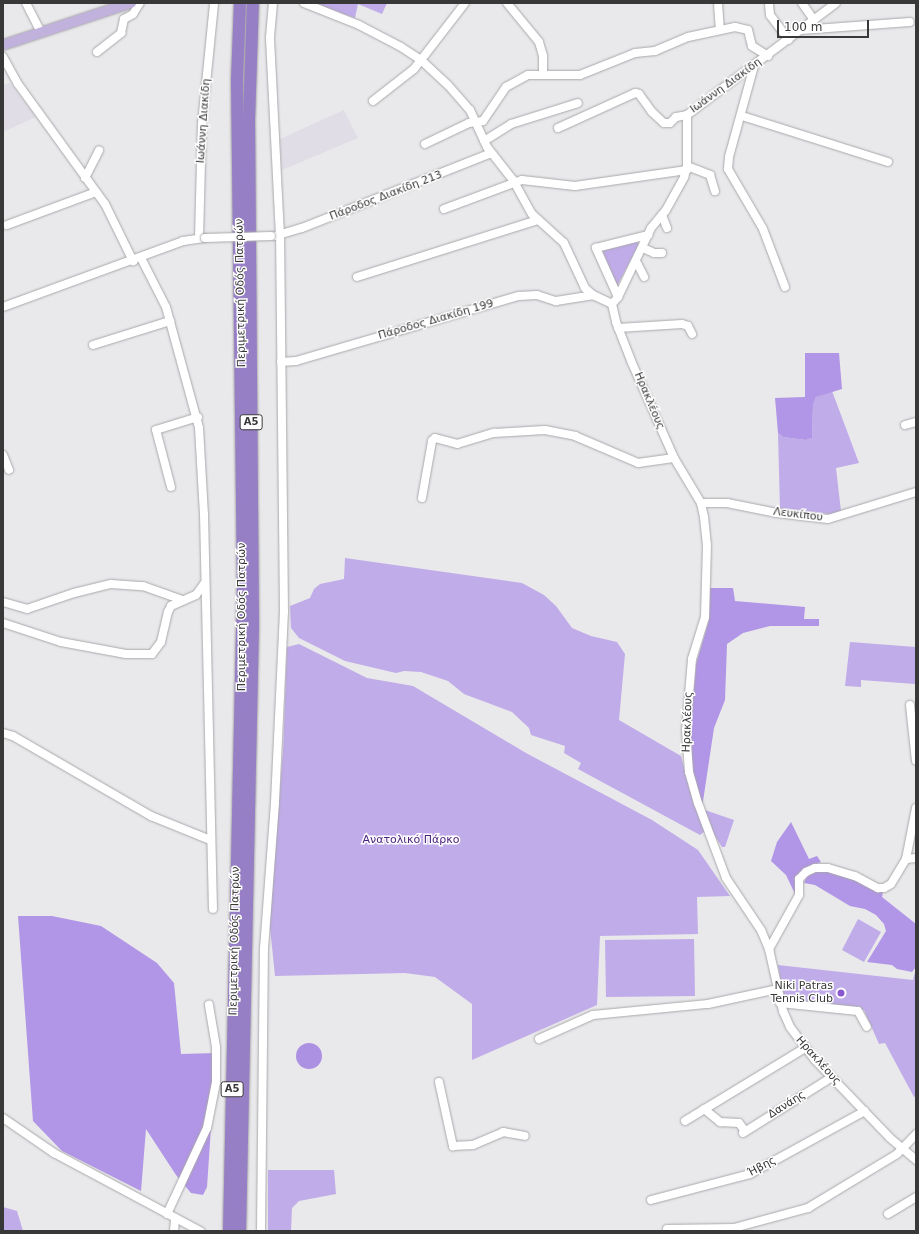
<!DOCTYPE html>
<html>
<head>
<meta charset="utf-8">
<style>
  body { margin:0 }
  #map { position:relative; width:919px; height:1234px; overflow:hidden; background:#e9e8eb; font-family:"DejaVu Sans",sans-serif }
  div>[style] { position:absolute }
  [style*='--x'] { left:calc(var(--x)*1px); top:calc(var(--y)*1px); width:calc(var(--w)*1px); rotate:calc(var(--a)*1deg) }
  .built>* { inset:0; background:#e0dde7 }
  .green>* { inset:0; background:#c0ace9 }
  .forest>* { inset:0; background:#b195e6 }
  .water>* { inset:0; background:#ac90e1 }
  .round { border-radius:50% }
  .roads { filter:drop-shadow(0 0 1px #a9a8ab) drop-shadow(0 0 1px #a9a8ab) }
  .minor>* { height:8px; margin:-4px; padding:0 4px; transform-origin:4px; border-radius:4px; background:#fff }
  .major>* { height:10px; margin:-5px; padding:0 5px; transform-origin:5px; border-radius:5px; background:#c1b2dd }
  .highway>* { height:12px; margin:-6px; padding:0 6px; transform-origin:6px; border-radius:6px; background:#977fc6 }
  .bridges { filter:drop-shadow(0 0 1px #a9a8ab) drop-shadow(0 0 1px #a9a8ab) }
  .minor-bridge>* { height:8px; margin:-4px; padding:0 4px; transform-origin:4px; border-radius:4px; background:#fff }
  .dots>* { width:11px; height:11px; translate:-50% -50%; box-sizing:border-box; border:2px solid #fff; border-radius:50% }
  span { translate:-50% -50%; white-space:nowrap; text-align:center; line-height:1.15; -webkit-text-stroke:3px #fff; paint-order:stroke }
  .shield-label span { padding:1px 3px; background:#fff; border:1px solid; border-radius:3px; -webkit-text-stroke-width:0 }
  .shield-label { font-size:10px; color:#383839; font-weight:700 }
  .street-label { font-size:11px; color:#383839 }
  .park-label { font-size:11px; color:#4a207e }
  .poi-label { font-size:11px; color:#383839 }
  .right { translate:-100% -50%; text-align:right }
  .frame { position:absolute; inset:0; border:4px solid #383839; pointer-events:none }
  .scale { position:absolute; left:777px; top:20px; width:92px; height:18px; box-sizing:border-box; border:2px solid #383839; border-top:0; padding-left:5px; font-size:12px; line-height:14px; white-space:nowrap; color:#383839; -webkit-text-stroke:3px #fff; paint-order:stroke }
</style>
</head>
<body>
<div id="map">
  <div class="built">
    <div style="clip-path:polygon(10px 83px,36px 117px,3px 132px,3px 85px)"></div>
    <div style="clip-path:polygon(344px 110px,358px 138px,282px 170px,280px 139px)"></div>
  </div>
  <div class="green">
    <div style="clip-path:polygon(313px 3px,387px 3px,382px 14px,358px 4px,355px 18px)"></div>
    <div style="clip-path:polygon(636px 241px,639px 244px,617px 286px,602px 250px)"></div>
    <div style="clip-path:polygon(832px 391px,859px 463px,836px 468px,841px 511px,831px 514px,780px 510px,778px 433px,783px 437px,806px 440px,812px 438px,813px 405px,816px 397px)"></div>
    <div style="clip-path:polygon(345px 558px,522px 583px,544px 595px,556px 606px,572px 628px,591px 636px,617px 642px,625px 654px,619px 720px,681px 756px,693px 802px,705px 831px,700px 835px,578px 769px,581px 763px,564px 753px,565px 746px,531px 735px,529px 728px,512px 712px,464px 694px,448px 681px,421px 672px,404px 671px,396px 673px,345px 661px,299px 638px,291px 628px,290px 606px,310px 598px,314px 589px,320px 584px,344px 579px)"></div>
    <div style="clip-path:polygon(850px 642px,916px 647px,915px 684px,861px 680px,861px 687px,845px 686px)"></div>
    <div style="clip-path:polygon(299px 644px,367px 678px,413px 686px,526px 753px,652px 820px,698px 850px,730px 896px,697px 897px,698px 934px,600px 936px,597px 1005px,472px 1060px,472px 1004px,435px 977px,405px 973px,275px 976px,269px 918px,283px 751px,287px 647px)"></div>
    <div style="clip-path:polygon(702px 809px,734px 820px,725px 847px,722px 847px,711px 830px)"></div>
    <div style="clip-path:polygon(858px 919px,881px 932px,864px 962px,842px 950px)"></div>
    <div style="clip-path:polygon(694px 939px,695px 996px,606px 997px,605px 940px)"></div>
    <div style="clip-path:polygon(778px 965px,913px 980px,916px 968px,916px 1096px,914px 1097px,885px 1043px,879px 1044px,864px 1010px,784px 1000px)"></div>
    <div style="clip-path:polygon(268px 1170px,334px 1170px,336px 1194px,299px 1201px,292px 1208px,291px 1231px,268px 1231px)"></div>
    <div style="clip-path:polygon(3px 1207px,17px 1211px,23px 1231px,3px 1231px)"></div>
  </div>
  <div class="forest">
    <div style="clip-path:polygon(805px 353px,839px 353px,842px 389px,816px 397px,813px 405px,812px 438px,806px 440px,783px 437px,778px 433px,775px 398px,805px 397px)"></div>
    <div style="clip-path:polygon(710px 588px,733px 588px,735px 601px,805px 607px,804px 619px,819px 619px,819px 626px,770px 626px,743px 633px,727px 644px,725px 700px,714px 728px,702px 808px,696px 788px,689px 750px,696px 664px,709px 620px)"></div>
    <div style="clip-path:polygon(791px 822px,809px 859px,817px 856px,821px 862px,807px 867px,795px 894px,786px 875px,771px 861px,777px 842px)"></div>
    <div style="clip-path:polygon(831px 870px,883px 892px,882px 897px,916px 924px,916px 967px,912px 972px,897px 969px,892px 965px,867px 962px,886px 931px,884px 924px,876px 915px,865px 909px,850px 906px,815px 885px,804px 883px,808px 873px)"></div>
    <div style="clip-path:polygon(18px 916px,52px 916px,101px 926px,157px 963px,174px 983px,181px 1054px,216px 1053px,207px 1187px,203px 1195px,191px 1193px,176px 1175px,146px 1129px,141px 1191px,62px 1151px,33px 1121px)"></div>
  </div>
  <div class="water">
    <div class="round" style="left:296px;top:1043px;width:26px;height:26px"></div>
  </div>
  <div class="roads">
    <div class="minor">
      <div style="--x:26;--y:3;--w:33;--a:63"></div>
      <div style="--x:304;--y:3;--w:59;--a:21.8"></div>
      <div style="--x:359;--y:25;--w:47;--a:27.6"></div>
      <div style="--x:401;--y:47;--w:24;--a:33"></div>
      <div style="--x:421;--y:60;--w:37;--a:43"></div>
      <div style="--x:448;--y:85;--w:33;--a:49"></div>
      <div style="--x:470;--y:110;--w:41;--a:65.3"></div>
      <div style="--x:487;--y:147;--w:42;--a:51.8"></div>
      <div style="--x:513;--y:180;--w:39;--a:61"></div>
      <div style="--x:532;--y:214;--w:43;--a:42.2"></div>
      <div style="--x:564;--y:243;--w:50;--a:65"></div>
      <div style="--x:585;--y:288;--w:11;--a:41"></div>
      <div style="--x:593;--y:295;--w:21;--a:25"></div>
      <div style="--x:507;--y:3;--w:50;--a:50.6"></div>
      <div style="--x:539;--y:42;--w:15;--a:74"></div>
      <div style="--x:543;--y:56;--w:18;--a:90"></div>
      <div style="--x:718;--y:3;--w:27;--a:86"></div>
      <div style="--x:802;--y:3;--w:21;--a:55"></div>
      <div style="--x:769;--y:4;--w:11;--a:85"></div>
      <div style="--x:770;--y:15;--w:31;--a:53"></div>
      <div style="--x:801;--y:30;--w:109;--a:-4.2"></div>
      <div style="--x:97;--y:52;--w:31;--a:-38"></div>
      <div style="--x:121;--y:33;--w:14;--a:-78"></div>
      <div style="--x:124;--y:19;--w:10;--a:-29"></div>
      <div style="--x:133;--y:14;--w:13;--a:-58"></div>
      <div style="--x:3;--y:57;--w:31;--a:61"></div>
      <div style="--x:18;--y:84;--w:148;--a:54.1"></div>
      <div style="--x:105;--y:204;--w:64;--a:63.8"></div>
      <div style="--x:754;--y:66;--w:94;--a:105.4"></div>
      <div style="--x:729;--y:157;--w:12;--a:95"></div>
      <div style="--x:728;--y:169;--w:69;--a:59.7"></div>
      <div style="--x:763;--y:229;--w:62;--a:69.2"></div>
      <div style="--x:373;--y:101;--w:52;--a:-38"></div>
      <div style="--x:414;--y:69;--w:83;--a:-52.3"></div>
      <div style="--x:742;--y:116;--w:153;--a:17.5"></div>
      <div style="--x:558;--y:128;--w:85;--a:-24.4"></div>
      <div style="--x:635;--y:93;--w:4;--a:14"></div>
      <div style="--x:639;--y:94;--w:22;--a:54"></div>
      <div style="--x:652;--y:112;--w:16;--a:43"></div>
      <div style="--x:664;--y:123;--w:6;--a:0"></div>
      <div style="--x:670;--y:123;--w:8;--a:-45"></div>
      <div style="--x:676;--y:117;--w:11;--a:-10"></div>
      <div style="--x:484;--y:141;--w:32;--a:-32"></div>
      <div style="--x:511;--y:124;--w:70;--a:-17.4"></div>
      <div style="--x:425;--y:144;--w:49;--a:-25.5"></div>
      <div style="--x:469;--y:123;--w:14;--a:-8"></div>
      <div style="--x:483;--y:121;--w:41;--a:-55.9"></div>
      <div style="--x:506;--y:87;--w:25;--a:-29"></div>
      <div style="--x:528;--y:75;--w:52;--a:0"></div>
      <div style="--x:580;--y:75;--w:59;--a:-21.8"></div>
      <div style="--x:635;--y:53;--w:20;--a:-6"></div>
      <div style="--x:655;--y:51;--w:36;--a:-23"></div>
      <div style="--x:688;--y:37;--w:48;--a:-12"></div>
      <div style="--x:735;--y:27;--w:13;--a:13"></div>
      <div style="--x:748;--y:30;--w:16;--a:76"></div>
      <div style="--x:752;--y:46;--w:19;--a:32"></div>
      <div style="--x:687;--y:166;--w:25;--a:21"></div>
      <div style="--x:710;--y:175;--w:17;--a:73"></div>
      <div style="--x:85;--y:178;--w:31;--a:-63"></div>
      <div style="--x:444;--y:209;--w:83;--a:-20.4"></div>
      <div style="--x:522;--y:180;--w:53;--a:6.5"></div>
      <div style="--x:575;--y:186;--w:113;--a:-8.1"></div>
      <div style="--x:662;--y:215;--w:14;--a:69"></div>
      <div style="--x:7;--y:225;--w:95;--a:-20.3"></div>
      <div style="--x:275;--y:236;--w:28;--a:-17"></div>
      <div style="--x:302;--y:228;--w:203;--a:-21.6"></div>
      <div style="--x:199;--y:238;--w:114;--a:-88.5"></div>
      <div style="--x:202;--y:124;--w:122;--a:-84.3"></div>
      <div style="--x:643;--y:248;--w:12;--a:24"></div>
      <div style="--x:654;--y:253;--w:8;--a:0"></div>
      <div style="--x:141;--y:258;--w:55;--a:63"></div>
      <div style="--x:166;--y:307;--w:125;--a:74.7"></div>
      <div style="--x:199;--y:428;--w:86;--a:86.7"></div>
      <div style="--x:204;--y:514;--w:395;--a:88.7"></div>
      <div style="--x:636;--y:261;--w:18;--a:63"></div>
      <div style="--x:357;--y:277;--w:190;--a:-17.5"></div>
      <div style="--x:618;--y:297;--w:54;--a:-114.2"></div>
      <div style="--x:596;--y:248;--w:54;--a:-14"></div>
      <div style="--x:612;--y:304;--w:18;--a:77"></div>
      <div style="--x:616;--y:322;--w:44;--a:68.7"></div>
      <div style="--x:632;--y:363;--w:104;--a:66.1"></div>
      <div style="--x:674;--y:458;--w:52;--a:59"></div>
      <div style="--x:701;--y:503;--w:14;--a:78"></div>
      <div style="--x:704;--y:517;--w:28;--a:84"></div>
      <div style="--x:707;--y:545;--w:72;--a:91.6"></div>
      <div style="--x:705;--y:617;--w:44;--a:107.2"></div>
      <div style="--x:692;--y:659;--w:71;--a:94.8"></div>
      <div style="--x:686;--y:730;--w:42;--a:85.9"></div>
      <div style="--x:689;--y:772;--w:32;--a:74"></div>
      <div style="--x:698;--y:803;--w:80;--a:69.5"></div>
      <div style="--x:726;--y:878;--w:63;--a:56.1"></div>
      <div style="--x:761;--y:930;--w:21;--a:67"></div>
      <div style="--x:769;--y:949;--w:64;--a:77.3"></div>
      <div style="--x:783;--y:1011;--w:17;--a:66"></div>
      <div style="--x:790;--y:1027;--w:41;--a:52.9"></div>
      <div style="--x:815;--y:1060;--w:108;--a:46.1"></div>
      <div style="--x:890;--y:1138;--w:34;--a:40"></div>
      <div style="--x:612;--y:304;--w:9;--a:-49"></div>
      <div style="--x:618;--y:297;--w:76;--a:-64.4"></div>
      <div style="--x:651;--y:228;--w:23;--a:-50"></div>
      <div style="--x:666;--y:210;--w:38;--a:-61"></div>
      <div style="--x:684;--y:177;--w:11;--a:-75"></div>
      <div style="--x:687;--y:166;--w:51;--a:-90"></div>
      <div style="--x:687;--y:115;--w:186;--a:-36.9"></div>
      <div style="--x:3;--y:307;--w:192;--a:-20.1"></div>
      <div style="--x:183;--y:241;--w:21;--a:-8"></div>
      <div style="--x:618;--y:328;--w:64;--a:-3.6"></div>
      <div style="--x:682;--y:324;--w:6;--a:18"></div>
      <div style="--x:688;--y:326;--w:9;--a:63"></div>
      <div style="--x:93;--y:345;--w:81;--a:-17.3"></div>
      <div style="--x:281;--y:362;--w:15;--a:-4"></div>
      <div style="--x:296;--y:361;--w:232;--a:-16.3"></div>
      <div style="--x:519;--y:296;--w:18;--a:-3"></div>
      <div style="--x:537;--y:295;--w:20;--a:18"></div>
      <div style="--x:556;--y:301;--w:37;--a:-9"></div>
      <div style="--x:905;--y:425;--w:11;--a:-15"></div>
      <div style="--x:3;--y:455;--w:16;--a:68"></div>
      <div style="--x:171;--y:487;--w:59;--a:-104.7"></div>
      <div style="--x:156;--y:430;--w:44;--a:-17.2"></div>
      <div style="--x:422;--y:498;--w:58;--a:-80"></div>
      <div style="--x:432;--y:441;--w:4;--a:-45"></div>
      <div style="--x:435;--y:438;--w:23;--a:15"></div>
      <div style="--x:457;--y:444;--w:39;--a:-17"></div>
      <div style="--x:494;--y:433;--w:51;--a:-3.4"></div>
      <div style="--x:545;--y:430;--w:31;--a:11"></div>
      <div style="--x:575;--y:436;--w:69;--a:23.2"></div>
      <div style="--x:638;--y:463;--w:36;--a:-8"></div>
      <div style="--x:701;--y:503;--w:26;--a:0"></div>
      <div style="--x:727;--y:503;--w:51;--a:11.3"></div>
      <div style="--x:777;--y:513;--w:51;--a:6.7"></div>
      <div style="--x:828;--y:519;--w:92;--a:-17.1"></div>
      <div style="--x:3;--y:602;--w:25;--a:16"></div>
      <div style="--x:27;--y:609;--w:50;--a:-18.8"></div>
      <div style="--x:74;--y:593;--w:38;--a:-14"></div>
      <div style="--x:111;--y:584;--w:32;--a:4"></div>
      <div style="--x:143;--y:586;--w:41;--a:19.7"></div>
      <div style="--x:3;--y:623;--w:61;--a:18.1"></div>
      <div style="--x:61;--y:642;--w:66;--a:10.5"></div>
      <div style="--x:126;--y:654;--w:26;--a:0"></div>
      <div style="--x:152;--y:654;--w:15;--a:-53"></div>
      <div style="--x:161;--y:642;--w:31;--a:-77"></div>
      <div style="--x:168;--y:612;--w:7;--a:-63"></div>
      <div style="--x:171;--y:606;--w:27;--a:-24"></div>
      <div style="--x:196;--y:595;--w:14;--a:-54"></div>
      <div style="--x:910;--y:705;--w:56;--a:83.9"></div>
      <div style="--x:3;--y:733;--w:10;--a:17"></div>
      <div style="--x:13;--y:736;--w:160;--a:30.1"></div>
      <div style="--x:151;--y:816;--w:64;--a:22.1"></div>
      <div style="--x:906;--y:859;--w:52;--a:-78.9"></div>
      <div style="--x:769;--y:949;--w:62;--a:-60.9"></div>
      <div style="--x:799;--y:895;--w:16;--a:-90"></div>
      <div style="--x:799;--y:879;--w:10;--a:-45"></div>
      <div style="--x:806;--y:872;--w:10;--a:-24"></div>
      <div style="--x:815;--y:868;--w:13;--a:0"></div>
      <div style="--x:828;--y:868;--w:28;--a:17"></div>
      <div style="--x:855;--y:876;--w:26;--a:28"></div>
      <div style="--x:878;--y:888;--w:6;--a:0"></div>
      <div style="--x:884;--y:888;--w:8;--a:-30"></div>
      <div style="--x:891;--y:884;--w:29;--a:-59"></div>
      <div style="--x:906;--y:859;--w:10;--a:-6"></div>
      <div style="--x:780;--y:1003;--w:78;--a:5.9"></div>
      <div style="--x:858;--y:1011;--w:18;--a:61"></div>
      <div style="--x:539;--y:1039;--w:59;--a:-24"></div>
      <div style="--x:593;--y:1015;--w:116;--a:-5.5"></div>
      <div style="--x:708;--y:1004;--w:72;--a:-12.1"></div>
      <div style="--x:439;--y:1082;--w:66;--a:77.7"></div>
      <div style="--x:453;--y:1146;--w:20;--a:-3"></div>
      <div style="--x:473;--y:1145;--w:33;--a:-23"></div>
      <div style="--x:503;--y:1132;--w:22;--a:10"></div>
      <div style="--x:704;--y:1109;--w:21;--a:39"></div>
      <div style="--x:720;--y:1122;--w:19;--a:3"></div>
      <div style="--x:739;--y:1123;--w:10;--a:53"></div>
      <div style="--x:3;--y:1118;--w:62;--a:34.5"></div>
      <div style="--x:54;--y:1153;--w:166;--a:28.1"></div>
      <div style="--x:685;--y:1121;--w:140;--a:-31.3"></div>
      <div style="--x:743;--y:1133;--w:105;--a:-32.2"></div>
      <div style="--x:651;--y:1200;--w:102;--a:-14.7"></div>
      <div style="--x:750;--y:1174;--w:131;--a:-28.7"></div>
      <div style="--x:167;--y:1214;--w:95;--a:-65.1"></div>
      <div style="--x:207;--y:1128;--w:47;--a:-78.9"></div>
      <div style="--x:216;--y:1082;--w:35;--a:-90"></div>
      <div style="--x:216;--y:1047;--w:43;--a:-99.5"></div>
      <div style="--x:888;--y:1214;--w:33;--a:-31"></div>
      <div style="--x:667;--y:1229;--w:67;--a:-0.9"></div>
      <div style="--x:734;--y:1228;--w:77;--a:-15.1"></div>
      <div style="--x:808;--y:1208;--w:104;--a:-31.2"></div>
      <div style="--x:897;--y:1154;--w:28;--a:-46"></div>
      <div style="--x:174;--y:1231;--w:12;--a:-85"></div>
      <div style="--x:261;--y:1231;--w:282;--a:-89.4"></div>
      <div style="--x:264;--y:949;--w:147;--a:-85.7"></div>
      <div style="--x:275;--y:802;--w:190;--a:-87.3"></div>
      <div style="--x:284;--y:612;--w:376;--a:-90.6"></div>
      <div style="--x:280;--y:236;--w:199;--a:-92.9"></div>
      <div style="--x:270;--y:37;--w:34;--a:-85"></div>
    </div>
    <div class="major">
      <div style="--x:3;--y:45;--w:135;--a:-18.2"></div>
    </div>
    <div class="highway">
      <div style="--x:229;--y:1231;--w:645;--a:-88.76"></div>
      <div style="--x:243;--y:586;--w:506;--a:-90.68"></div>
      <div style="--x:237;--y:80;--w:77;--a:-87.8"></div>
      <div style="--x:240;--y:1231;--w:605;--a:-88.77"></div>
      <div style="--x:253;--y:626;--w:505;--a:-90.45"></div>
      <div style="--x:249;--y:121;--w:118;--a:-88.1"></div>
    </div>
  </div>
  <div class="bridges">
    <div class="minor-bridge">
      <div style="--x:205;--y:238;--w:66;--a:-1.7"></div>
    </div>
  </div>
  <div class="dots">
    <div style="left:841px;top:993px;background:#8958d1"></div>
  </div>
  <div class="shield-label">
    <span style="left:251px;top:422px">Α5</span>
    <span style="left:232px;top:1089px">Α5</span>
  </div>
  <div class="street-label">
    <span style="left:726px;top:86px;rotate:-36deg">Ιωάννη Διακίδη</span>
    <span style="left:204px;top:121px;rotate:-86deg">Ιωάννη Διακίδη</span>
    <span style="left:386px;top:196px;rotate:-21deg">Πάροδος Διακίδη 213</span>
    <span style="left:241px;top:293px;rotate:-91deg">Περιμετρική Οδός Πατρών</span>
    <span style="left:436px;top:320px;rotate:-16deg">Πάροδος Διακίδη 199</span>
    <span style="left:649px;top:401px;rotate:67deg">Ηρακλέους</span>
    <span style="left:798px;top:515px;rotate:7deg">Λευκίπου</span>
    <span style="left:242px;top:617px;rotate:-90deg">Περιμετρική Οδός Πατρών</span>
    <span style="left:688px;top:722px;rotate:-88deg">Ηρακλέους</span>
    <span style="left:235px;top:941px;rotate:-89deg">Περιμετρική Οδός Πατρών</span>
    <span style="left:818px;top:1061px;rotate:48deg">Ηρακλέους</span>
    <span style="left:787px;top:1105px;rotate:-32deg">Δανάης</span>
    <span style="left:762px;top:1167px;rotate:-28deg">Ήβης</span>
  </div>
  <div class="park-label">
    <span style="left:411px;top:840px">Ανατολικό Πάρκο</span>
  </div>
  <div class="poi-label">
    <span class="right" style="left:833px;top:993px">Niki Patras<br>Tennis Club</span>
  </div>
  <div class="frame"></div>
  <div class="scale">100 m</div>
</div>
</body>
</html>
